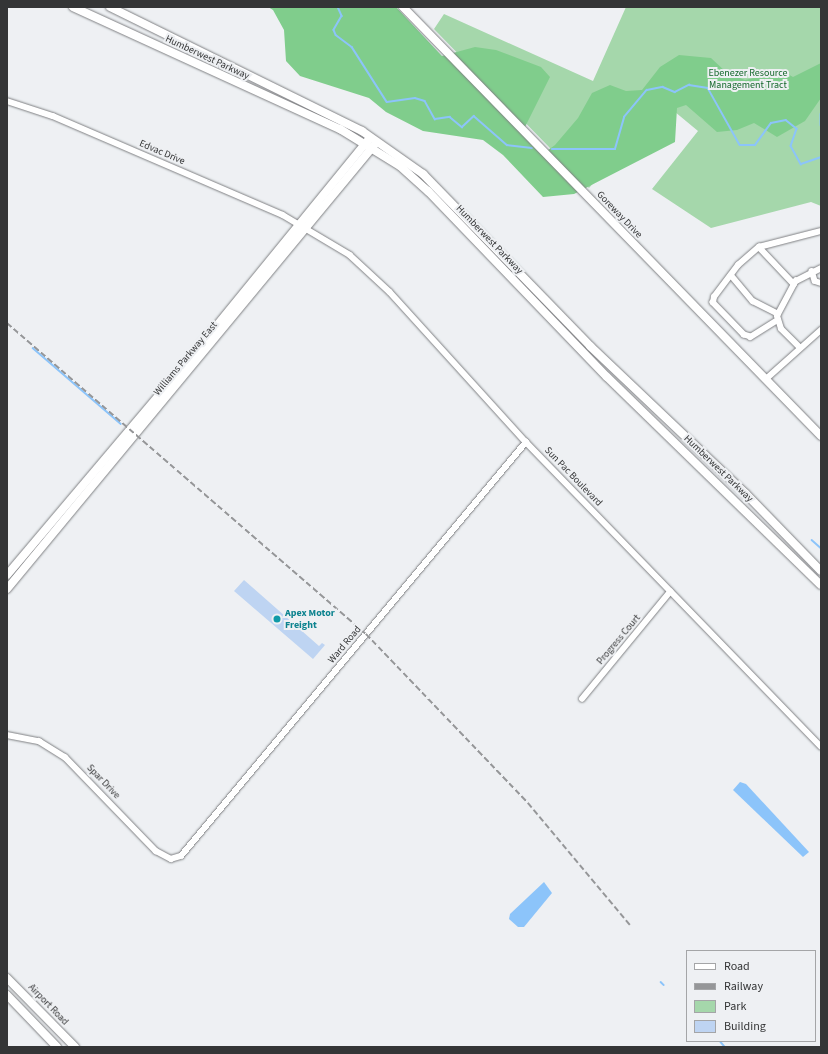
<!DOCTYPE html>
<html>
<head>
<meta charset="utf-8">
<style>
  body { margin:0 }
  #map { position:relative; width:828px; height:1054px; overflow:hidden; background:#eef0f3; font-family:"Source Sans 3",sans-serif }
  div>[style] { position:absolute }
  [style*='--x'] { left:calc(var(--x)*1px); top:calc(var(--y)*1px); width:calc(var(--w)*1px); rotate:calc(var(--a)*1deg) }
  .green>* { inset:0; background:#a5d7ab }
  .forest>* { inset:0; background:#80cd8c }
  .water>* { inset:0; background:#8cc4fa }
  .stream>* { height:1.5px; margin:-0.75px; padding:0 0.75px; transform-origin:0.75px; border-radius:0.75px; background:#8cc4fa }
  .building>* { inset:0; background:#bed4f2 }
  .roads { filter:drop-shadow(0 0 1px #7f8083) drop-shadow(0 0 1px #7f8083) }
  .street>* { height:5.5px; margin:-2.75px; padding:0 2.75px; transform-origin:2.75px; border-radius:2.75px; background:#fff }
  .secondary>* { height:8px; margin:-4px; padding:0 4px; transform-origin:4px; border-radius:4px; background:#fff }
  .rail>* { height:1.5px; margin-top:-0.75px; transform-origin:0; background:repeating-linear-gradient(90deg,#959698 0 6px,transparent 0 9px) }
  .dots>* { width:11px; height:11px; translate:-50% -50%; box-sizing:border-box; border:2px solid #eef0f3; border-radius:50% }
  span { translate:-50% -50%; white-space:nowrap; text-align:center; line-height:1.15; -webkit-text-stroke:4px #eef0f3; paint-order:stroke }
  .street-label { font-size:10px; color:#343536 }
  .park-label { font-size:10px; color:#16692d }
  .culture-label { font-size:10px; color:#0d838f; font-weight:700 }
  .left { translate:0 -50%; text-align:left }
  .frame { position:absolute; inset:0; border:8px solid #343536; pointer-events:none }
  .legend { position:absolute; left:686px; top:950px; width:130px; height:92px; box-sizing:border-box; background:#eef0f3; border:1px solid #a4a5a7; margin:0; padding:5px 7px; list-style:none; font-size:12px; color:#343536 }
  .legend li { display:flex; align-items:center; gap:8px; height:20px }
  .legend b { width:20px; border:1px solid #a4a5a7 }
</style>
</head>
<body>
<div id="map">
  <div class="green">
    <div style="clip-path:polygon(626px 7px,821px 7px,821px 206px,811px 202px,711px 228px,652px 189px,698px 131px,663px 102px,589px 188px,434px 29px,444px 14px,593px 81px)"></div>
  </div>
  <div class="forest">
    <div style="clip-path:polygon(268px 7px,396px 7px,442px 56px,475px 47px,496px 50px,541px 67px,550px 77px,524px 129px,544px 153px,555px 145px,578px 118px,592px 93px,610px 85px,626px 91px,642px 90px,660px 67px,679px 55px,711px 58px,727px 73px,745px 80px,783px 71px,793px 77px,821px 63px,821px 98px,805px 121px,777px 137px,754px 123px,737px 130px,717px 132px,686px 105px,677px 108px,675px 142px,574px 194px,543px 197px,503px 155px,483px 140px,423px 131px,386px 112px,369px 98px,300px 76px,286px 61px,284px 30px,273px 10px)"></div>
  </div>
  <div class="water">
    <div style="clip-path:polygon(740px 782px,746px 784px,809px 852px,803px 857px,733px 790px)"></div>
    <div style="clip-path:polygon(544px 882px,552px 893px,524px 927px,518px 927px,509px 919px,510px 914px)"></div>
  </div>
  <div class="stream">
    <div style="--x:338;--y:7;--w:10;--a:66"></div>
    <div style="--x:342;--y:16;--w:16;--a:120"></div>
    <div style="--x:334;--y:30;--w:5;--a:68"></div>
    <div style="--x:336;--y:35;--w:20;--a:37"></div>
    <div style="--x:352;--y:47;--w:65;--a:57.5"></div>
    <div style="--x:387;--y:102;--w:28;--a:-8"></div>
    <div style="--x:415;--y:98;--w:10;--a:17"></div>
    <div style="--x:425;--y:101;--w:21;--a:61"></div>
    <div style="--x:435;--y:119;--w:15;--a:-8"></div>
    <div style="--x:450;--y:117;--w:16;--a:40"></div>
    <div style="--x:462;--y:127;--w:16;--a:-43"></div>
    <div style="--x:474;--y:116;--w:44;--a:41.3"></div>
    <div style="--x:507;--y:145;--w:25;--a:7"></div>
    <div style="--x:821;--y:114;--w:11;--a:90"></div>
    <div style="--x:552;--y:149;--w:63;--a:0"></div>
    <div style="--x:615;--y:149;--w:33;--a:-74"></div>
    <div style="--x:624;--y:117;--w:35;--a:-50"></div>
    <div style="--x:647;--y:90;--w:16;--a:-11"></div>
    <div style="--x:663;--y:87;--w:13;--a:23"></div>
    <div style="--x:675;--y:92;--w:16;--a:-27"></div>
    <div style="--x:689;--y:85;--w:19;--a:9"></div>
    <div style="--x:708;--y:88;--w:65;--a:60.7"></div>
    <div style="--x:740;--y:145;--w:15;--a:0"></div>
    <div style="--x:755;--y:145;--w:27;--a:-54"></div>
    <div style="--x:771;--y:123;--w:15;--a:-11"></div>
    <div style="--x:786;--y:120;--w:14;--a:39"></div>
    <div style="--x:797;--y:129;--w:18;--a:109"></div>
    <div style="--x:791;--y:146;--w:21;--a:61"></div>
    <div style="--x:801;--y:164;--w:21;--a:-19"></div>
    <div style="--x:33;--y:348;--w:116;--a:40.8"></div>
    <div style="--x:812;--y:540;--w:12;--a:42"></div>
    <div style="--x:661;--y:982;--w:4;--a:45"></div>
    <div style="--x:720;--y:1041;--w:8;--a:50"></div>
  </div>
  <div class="building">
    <div style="clip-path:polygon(244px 580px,319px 646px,322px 643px,325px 645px,313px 659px,234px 591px)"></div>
  </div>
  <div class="roads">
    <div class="street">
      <div style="--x:7;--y:101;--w:48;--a:18.1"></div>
      <div style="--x:53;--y:116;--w:250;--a:23.3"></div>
      <div style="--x:283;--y:215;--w:78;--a:30.8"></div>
      <div style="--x:350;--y:255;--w:54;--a:42.8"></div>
      <div style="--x:390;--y:292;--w:202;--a:47.8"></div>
      <div style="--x:526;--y:442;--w:424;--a:45.9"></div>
      <div style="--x:759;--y:247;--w:64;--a:-14.5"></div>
      <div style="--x:812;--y:271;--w:10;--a:73"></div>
      <div style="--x:815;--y:281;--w:6;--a:18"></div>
      <div style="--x:731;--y:275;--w:34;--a:50"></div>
      <div style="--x:753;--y:301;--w:28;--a:27"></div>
      <div style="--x:777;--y:321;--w:31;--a:148"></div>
      <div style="--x:751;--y:337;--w:7;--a:-164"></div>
      <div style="--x:744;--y:335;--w:45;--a:-134.1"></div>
      <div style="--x:713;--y:303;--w:6;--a:-81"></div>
      <div style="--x:714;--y:297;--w:40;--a:-53"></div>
      <div style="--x:738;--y:265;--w:28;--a:-41"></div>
      <div style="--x:759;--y:247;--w:51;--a:46.6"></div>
      <div style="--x:799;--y:347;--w:25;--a:-135"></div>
      <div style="--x:781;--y:329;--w:14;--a:-107"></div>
      <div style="--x:777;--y:316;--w:40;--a:-62"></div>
      <div style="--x:796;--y:281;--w:28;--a:-27"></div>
      <div style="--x:766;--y:379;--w:74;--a:-41.7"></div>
      <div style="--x:582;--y:699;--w:139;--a:-50.6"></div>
      <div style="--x:7;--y:735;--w:33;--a:11"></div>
      <div style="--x:39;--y:741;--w:31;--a:32"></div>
      <div style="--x:65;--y:757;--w:131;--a:45.9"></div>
      <div style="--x:156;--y:851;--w:17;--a:28"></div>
      <div style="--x:171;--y:859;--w:10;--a:-17"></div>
      <div style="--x:181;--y:856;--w:539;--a:-50.19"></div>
    </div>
    <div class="secondary">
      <div style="--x:73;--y:7;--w:294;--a:24.6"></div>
      <div style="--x:340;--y:129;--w:70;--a:31.7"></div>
      <div style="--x:400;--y:166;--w:38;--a:42"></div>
      <div style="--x:428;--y:191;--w:258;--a:46.1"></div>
      <div style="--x:607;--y:377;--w:298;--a:44.2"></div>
      <div style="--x:110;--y:7;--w:281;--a:26.2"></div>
      <div style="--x:362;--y:131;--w:75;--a:35.2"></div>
      <div style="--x:423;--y:174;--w:240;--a:45.8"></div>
      <div style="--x:590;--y:346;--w:215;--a:43.5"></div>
      <div style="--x:746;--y:494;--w:107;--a:45.8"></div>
      <div style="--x:403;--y:7;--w:599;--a:45.74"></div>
      <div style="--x:7;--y:575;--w:287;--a:-49.8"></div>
      <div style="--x:192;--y:356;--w:279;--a:-50.8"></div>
      <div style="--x:7;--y:589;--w:577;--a:-50.41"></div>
      <div style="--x:7;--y:978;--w:97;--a:45.4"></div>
      <div style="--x:7;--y:995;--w:72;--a:46.1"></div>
    </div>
  </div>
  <div class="rail">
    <div style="--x:7;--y:323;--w:475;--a:40.9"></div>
    <div style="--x:366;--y:634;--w:234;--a:46.2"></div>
    <div style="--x:528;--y:803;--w:159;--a:50.1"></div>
  </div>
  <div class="dots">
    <div style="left:277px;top:619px;background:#0f9aa8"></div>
  </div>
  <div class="street-label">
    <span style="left:207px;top:58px;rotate:25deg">Humberwest Parkway</span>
    <span style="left:162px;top:153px;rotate:23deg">Edvac Drive</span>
    <span style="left:619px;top:215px;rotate:46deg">Goreway Drive</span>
    <span style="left:489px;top:240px;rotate:46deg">Humberwest Parkway</span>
    <span style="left:186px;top:359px;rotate:-50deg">Williams Parkway East</span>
    <span style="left:718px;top:469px;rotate:44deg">Humberwest Parkway</span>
    <span style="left:573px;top:477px;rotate:46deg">Sun Pac Boulevard</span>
    <span style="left:619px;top:640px;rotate:-50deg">Progress Court</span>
    <span style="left:345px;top:645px;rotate:-50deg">Ward Road</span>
    <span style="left:103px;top:782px;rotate:46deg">Spar Drive</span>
    <span style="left:48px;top:1005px;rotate:46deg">Airport Road</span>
  </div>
  <div class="park-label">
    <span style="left:748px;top:79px">Ebenezer Resource<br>Management Tract</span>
  </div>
  <div class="culture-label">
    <span class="left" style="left:285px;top:619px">Apex Motor<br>Freight</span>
  </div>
  <div class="frame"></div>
  <ul class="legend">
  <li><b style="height:5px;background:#fff"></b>Road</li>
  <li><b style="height:5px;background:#959698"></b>Railway</li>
  <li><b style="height:11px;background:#a5d7ab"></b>Park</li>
  <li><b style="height:11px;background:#bed4f2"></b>Building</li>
  </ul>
</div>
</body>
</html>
